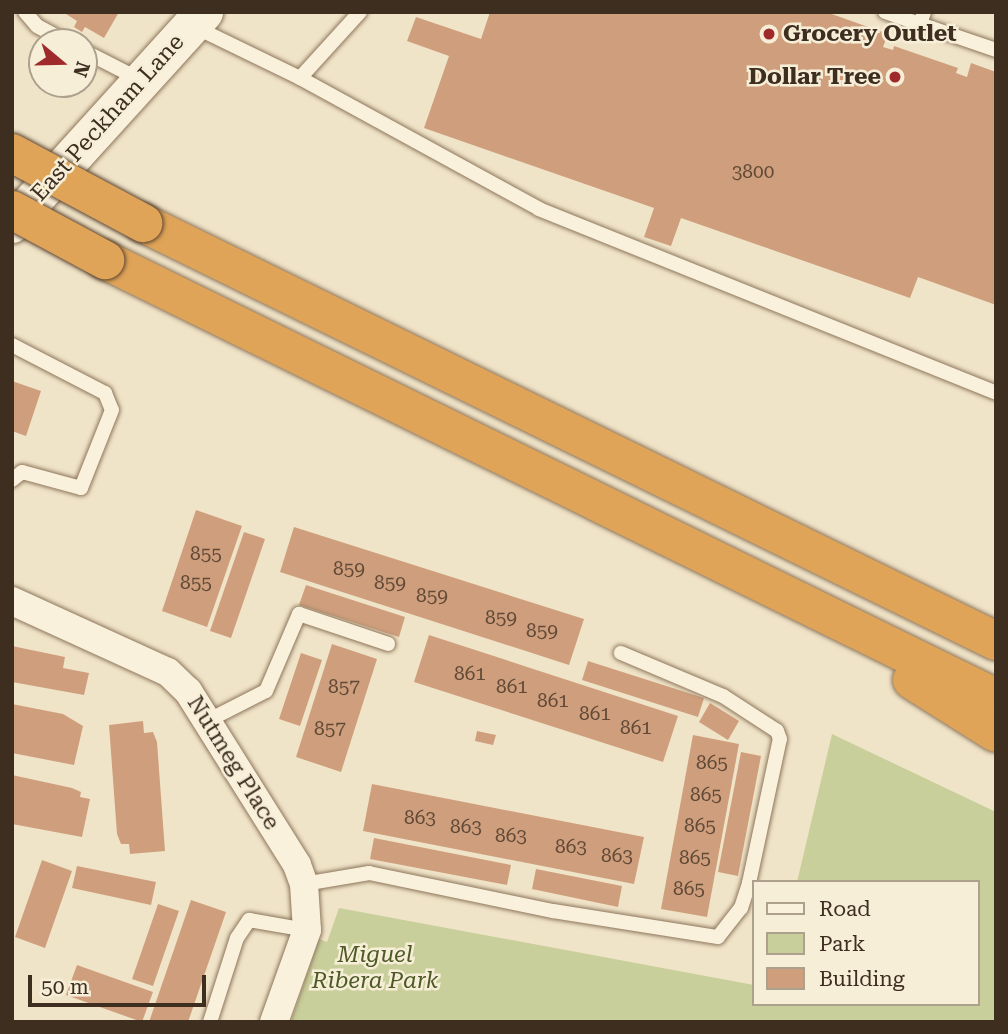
<!DOCTYPE html>
<html>
<head>
<meta charset="utf-8">
<style>
  body { margin:0 }
  #map { position:relative; width:1008px; height:1034px; overflow:hidden; background:#f0e4c8; font-family:"Roboto Serif",serif }
  div>[style] { position:absolute }
  [style*='--x'] { left:calc(var(--x)*1px); top:calc(var(--y)*1px); width:calc(var(--w)*1px); rotate:calc(var(--a)*1deg) }
  .green>* { inset:0; background:#c9cf9b }
  .building>* { inset:0; background:#cf9f7d }
  .roads { filter:drop-shadow(0 0 2px #8d765c) drop-shadow(0 0 2px #8d765c) }
  .lane>* { height:14px; margin:-7px; padding:0 7px; transform-origin:7px; border-radius:7px; background:#faf1dc }
  .street>* { height:28px; margin:-14px; padding:0 14px; transform-origin:14px; border-radius:14px; background:#faf1dc }
  .secondary>* { height:38px; margin:-19px; padding:0 19px; transform-origin:19px; border-radius:19px; background:#faf1dc }
  .highway>* { height:38px; margin:-19px; padding:0 19px; transform-origin:19px; border-radius:19px; background:#e0a458 }
  .bridges { filter:drop-shadow(0 0 2px #5b4430) drop-shadow(0 0 2px #5b4430) }
  .highway-bridge>* { height:38px; margin:-19px; padding:0 19px; transform-origin:19px; border-radius:19px; background:#e0a458 }
  .dots>* { width:19px; height:19px; translate:-50% -50%; box-sizing:border-box; border:4px solid #f7eed8; border-radius:50% }
  span { translate:-50% -50%; white-space:nowrap; text-align:center; line-height:1.15; -webkit-text-stroke:5px #f7eed8; paint-order:stroke }
  .number-label { font-size:19px; color:#624a37 }
  .number-label span { -webkit-text-stroke-width:0 }
  .poi-label { font-size:23px; color:#3d2e20; font-weight:700 }
  .left { translate:0 -50%; text-align:left }
  .right { translate:-100% -50%; text-align:right }
  .street-label { font-size:23px; color:#3d2e20 }
  .park-label { font-size:23px; color:#4d5a26; font-style:italic }
  .frame { position:absolute; inset:0; border:14px solid #3d2e20; pointer-events:none }
  .legend { position:absolute; left:752px; top:880px; width:228px; height:126px; box-sizing:border-box; background:#f7eed8; border:2px solid #ada18e; margin:0; padding:9px 12px; list-style:none; font-size:21px; color:#3d2e20 }
  .legend li { display:flex; align-items:center; gap:14px; height:35px }
  .legend b { width:35px; border:2px solid #ada18e }
  .north { position:absolute; left:28px; top:28px; width:70px; height:70px; box-sizing:border-box; background:#f7eed8; border:2px solid #ada18e; border-radius:50%; rotate:109deg; font-size:19px; font-weight:700; line-height:28px; text-align:center; color:#3d2e20 }
  .north::after { content:''; display:block; margin:auto; width:24px; height:32px; background:#9e2a2b; clip-path:polygon(50% 0,100% 100%,50% 72%,0 100%) }
  .scale { position:absolute; left:28px; top:975px; width:178px; height:32px; box-sizing:border-box; border:4px solid #3d2e20; border-top:0; padding-left:9px; font-size:21px; line-height:24px; white-space:nowrap; color:#3d2e20; -webkit-text-stroke:5px #f7eed8; paint-order:stroke }
</style>
</head>
<body>
<div id="map">
  <div class="green">
    <div style="clip-path:polygon(832px 734px,996px 812px,996px 1022px,291px 1022px,319px 939px,327px 942px,339px 908px,754px 985px,754px 1004px,978px 1004px,978px 882px,797px 882px)"></div>
  </div>
  <div class="building">
    <div style="clip-path:polygon(63px 12px,119px 12px,104px 38px,85px 27px,82px 32px,74px 27px,77px 21px)"></div>
    <div style="clip-path:polygon(490px 12px,826px 12px,888px 34px,883px 47px,893px 50px,894px 46px,958px 68px,956px 73px,967px 77px,971px 63px,996px 72px,996px 305px,918px 277px,910px 298px,681px 218px,671px 246px,644px 237px,654px 208px,424px 128px,449px 56px,407px 41px,416px 17px,481px 39px)"></div>
    <div style="clip-path:polygon(12px 381px,41px 391px,26px 436px,12px 431px)"></div>
    <div style="clip-path:polygon(196px 510px,242px 526px,207px 627px,162px 611px)"></div>
    <div style="clip-path:polygon(294px 527px,584px 619px,569px 665px,280px 572px)"></div>
    <div style="clip-path:polygon(244px 532px,265px 539px,231px 638px,210px 631px)"></div>
    <div style="clip-path:polygon(306px 585px,405px 617px,399px 637px,299px 605px)"></div>
    <div style="clip-path:polygon(429px 635px,678px 716px,663px 762px,414px 682px)"></div>
    <div style="clip-path:polygon(332px 644px,377px 659px,341px 772px,296px 757px)"></div>
    <div style="clip-path:polygon(12px 646px,65px 657px,63px 668px,89px 673px,84px 695px,12px 682px)"></div>
    <div style="clip-path:polygon(301px 653px,322px 660px,300px 726px,279px 719px)"></div>
    <div style="clip-path:polygon(588px 661px,704px 698px,698px 717px,582px 680px)"></div>
    <div style="clip-path:polygon(710px 703px,739px 721px,728px 740px,699px 722px)"></div>
    <div style="clip-path:polygon(12px 704px,63px 714px,83px 726px,74px 765px,12px 753px)"></div>
    <div style="clip-path:polygon(143px 721px,144px 733px,153px 732px,157px 742px,165px 851px,130px 854px,129px 844px,121px 844px,117px 834px,109px 725px)"></div>
    <div style="clip-path:polygon(477px 731px,496px 735px,493px 745px,475px 741px)"></div>
    <div style="clip-path:polygon(693px 735px,739px 744px,707px 917px,661px 909px)"></div>
    <div style="clip-path:polygon(741px 752px,761px 756px,738px 876px,718px 872px)"></div>
    <div style="clip-path:polygon(12px 775px,72px 788px,81px 792px,80px 797px,90px 799px,82px 837px,12px 824px)"></div>
    <div style="clip-path:polygon(372px 784px,644px 837px,634px 884px,363px 831px)"></div>
    <div style="clip-path:polygon(374px 838px,511px 865px,507px 885px,370px 859px)"></div>
    <div style="clip-path:polygon(42px 860px,72px 871px,45px 948px,15px 937px)"></div>
    <div style="clip-path:polygon(77px 866px,156px 882px,151px 905px,72px 888px)"></div>
    <div style="clip-path:polygon(536px 869px,622px 886px,618px 907px,532px 889px)"></div>
    <div style="clip-path:polygon(191px 900px,226px 912px,188px 1022px,149px 1022px)"></div>
    <div style="clip-path:polygon(158px 904px,179px 911px,153px 986px,132px 979px)"></div>
    <div style="clip-path:polygon(77px 965px,153px 992px,142px 1022px,66px 995px)"></div>
  </div>
  <div class="roads">
    <div class="lane">
      <div style="--x:25;--y:12;--w:18;--a:49"></div>
      <div style="--x:37;--y:26;--w:34;--a:28"></div>
      <div style="--x:360;--y:12;--w:89;--a:132.3"></div>
      <div style="--x:300;--y:78;--w:273;--a:28.7"></div>
      <div style="--x:539;--y:209;--w:493;--a:21.9"></div>
      <div style="--x:885;--y:12;--w:37;--a:19"></div>
      <div style="--x:924;--y:12;--w:13;--a:108"></div>
      <div style="--x:920;--y:24;--w:80;--a:18.9"></div>
      <div style="--x:193;--y:26;--w:119;--a:25.9"></div>
      <div style="--x:84;--y:51;--w:62;--a:27"></div>
      <div style="--x:12;--y:345;--w:105;--a:27.3"></div>
      <div style="--x:105;--y:393;--w:18;--a:68"></div>
      <div style="--x:112;--y:410;--w:84;--a:111.7"></div>
      <div style="--x:81;--y:488;--w:61;--a:-164.8"></div>
      <div style="--x:22;--y:472;--w:13;--a:141"></div>
      <div style="--x:207;--y:721;--w:66;--a:-27"></div>
      <div style="--x:266;--y:691;--w:84;--a:-66.8"></div>
      <div style="--x:299;--y:614;--w:94;--a:18.6"></div>
      <div style="--x:304;--y:884;--w:66;--a:-9.6"></div>
      <div style="--x:369;--y:873;--w:188;--a:11.7"></div>
      <div style="--x:553;--y:911;--w:167;--a:9"></div>
      <div style="--x:718;--y:937;--w:37;--a:-52"></div>
      <div style="--x:741;--y:908;--w:26;--a:-72"></div>
      <div style="--x:749;--y:883;--w:147;--a:-77.9"></div>
      <div style="--x:780;--y:739;--w:9;--a:-111"></div>
      <div style="--x:777;--y:731;--w:64;--a:-147.1"></div>
      <div style="--x:723;--y:696;--w:111;--a:-157.1"></div>
      <div style="--x:210;--y:1022;--w:88;--a:-72.2"></div>
      <div style="--x:237;--y:938;--w:22;--a:-56"></div>
      <div style="--x:249;--y:920;--w:59;--a:9.8"></div>
    </div>
    <div class="street">
      <div style="--x:12;--y:601;--w:171;--a:24.5"></div>
      <div style="--x:168;--y:672;--w:28;--a:44"></div>
      <div style="--x:188;--y:691;--w:205;--a:57.9"></div>
      <div style="--x:297;--y:865;--w:20;--a:70"></div>
      <div style="--x:304;--y:884;--w:46;--a:86.3"></div>
      <div style="--x:307;--y:930;--w:98;--a:109.7"></div>
    </div>
    <div class="secondary">
      <div style="--x:12;--y:224;--w:286;--a:-47.8"></div>
    </div>
    <div class="highway">
      <div style="--x:143;--y:223;--w:950;--a:26.11"></div>
      <div style="--x:105;--y:260;--w:993;--a:26.18"></div>
      <div style="--x:912;--y:680;--w:99;--a:32.2"></div>
    </div>
  </div>
  <div class="bridges">
    <div class="highway-bridge">
      <div style="--x:12;--y:153;--w:149;--a:28.1"></div>
      <div style="--x:12;--y:210;--w:106;--a:28.3"></div>
    </div>
  </div>
  <div class="dots">
    <div style="left:769px;top:34px;background:#9e2a2b"></div>
    <div style="left:895px;top:77px;background:#9e2a2b"></div>
  </div>
  <div class="number-label">
    <span style="left:753px;top:172px">3800</span>
    <span style="left:206px;top:554px">855</span>
    <span style="left:349px;top:569px">859</span>
    <span style="left:196px;top:583px">855</span>
    <span style="left:390px;top:583px">859</span>
    <span style="left:432px;top:596px">859</span>
    <span style="left:501px;top:618px">859</span>
    <span style="left:542px;top:631px">859</span>
    <span style="left:470px;top:674px">861</span>
    <span style="left:344px;top:687px">857</span>
    <span style="left:512px;top:687px">861</span>
    <span style="left:553px;top:701px">861</span>
    <span style="left:595px;top:714px">861</span>
    <span style="left:636px;top:728px">861</span>
    <span style="left:330px;top:729px">857</span>
    <span style="left:712px;top:763px">865</span>
    <span style="left:706px;top:795px">865</span>
    <span style="left:420px;top:818px">863</span>
    <span style="left:700px;top:826px">865</span>
    <span style="left:466px;top:827px">863</span>
    <span style="left:511px;top:836px">863</span>
    <span style="left:571px;top:847px">863</span>
    <span style="left:617px;top:856px">863</span>
    <span style="left:695px;top:858px">865</span>
    <span style="left:689px;top:889px">865</span>
  </div>
  <div class="poi-label">
    <span class="left" style="left:783px;top:34px">Grocery Outlet</span>
    <span class="right" style="left:881px;top:77px">Dollar Tree</span>
  </div>
  <div class="street-label">
    <span style="left:108px;top:118px;rotate:-48deg">East Peckham Lane</span>
    <span style="left:233px;top:763px;rotate:58deg">Nutmeg Place</span>
  </div>
  <div class="park-label">
    <span style="left:375px;top:968px">Miguel<br>Ribera Park</span>
  </div>
  <div class="frame"></div>
  <ul class="legend">
  <li><b style="height:9px;background:#faf1dc"></b>Road</li>
  <li><b style="height:19px;background:#c9cf9b"></b>Park</li>
  <li><b style="height:19px;background:#cf9f7d"></b>Building</li>
  </ul>
  <div class="north">N</div>
  <div class="scale">50 m</div>
</div>
</body>
</html>
